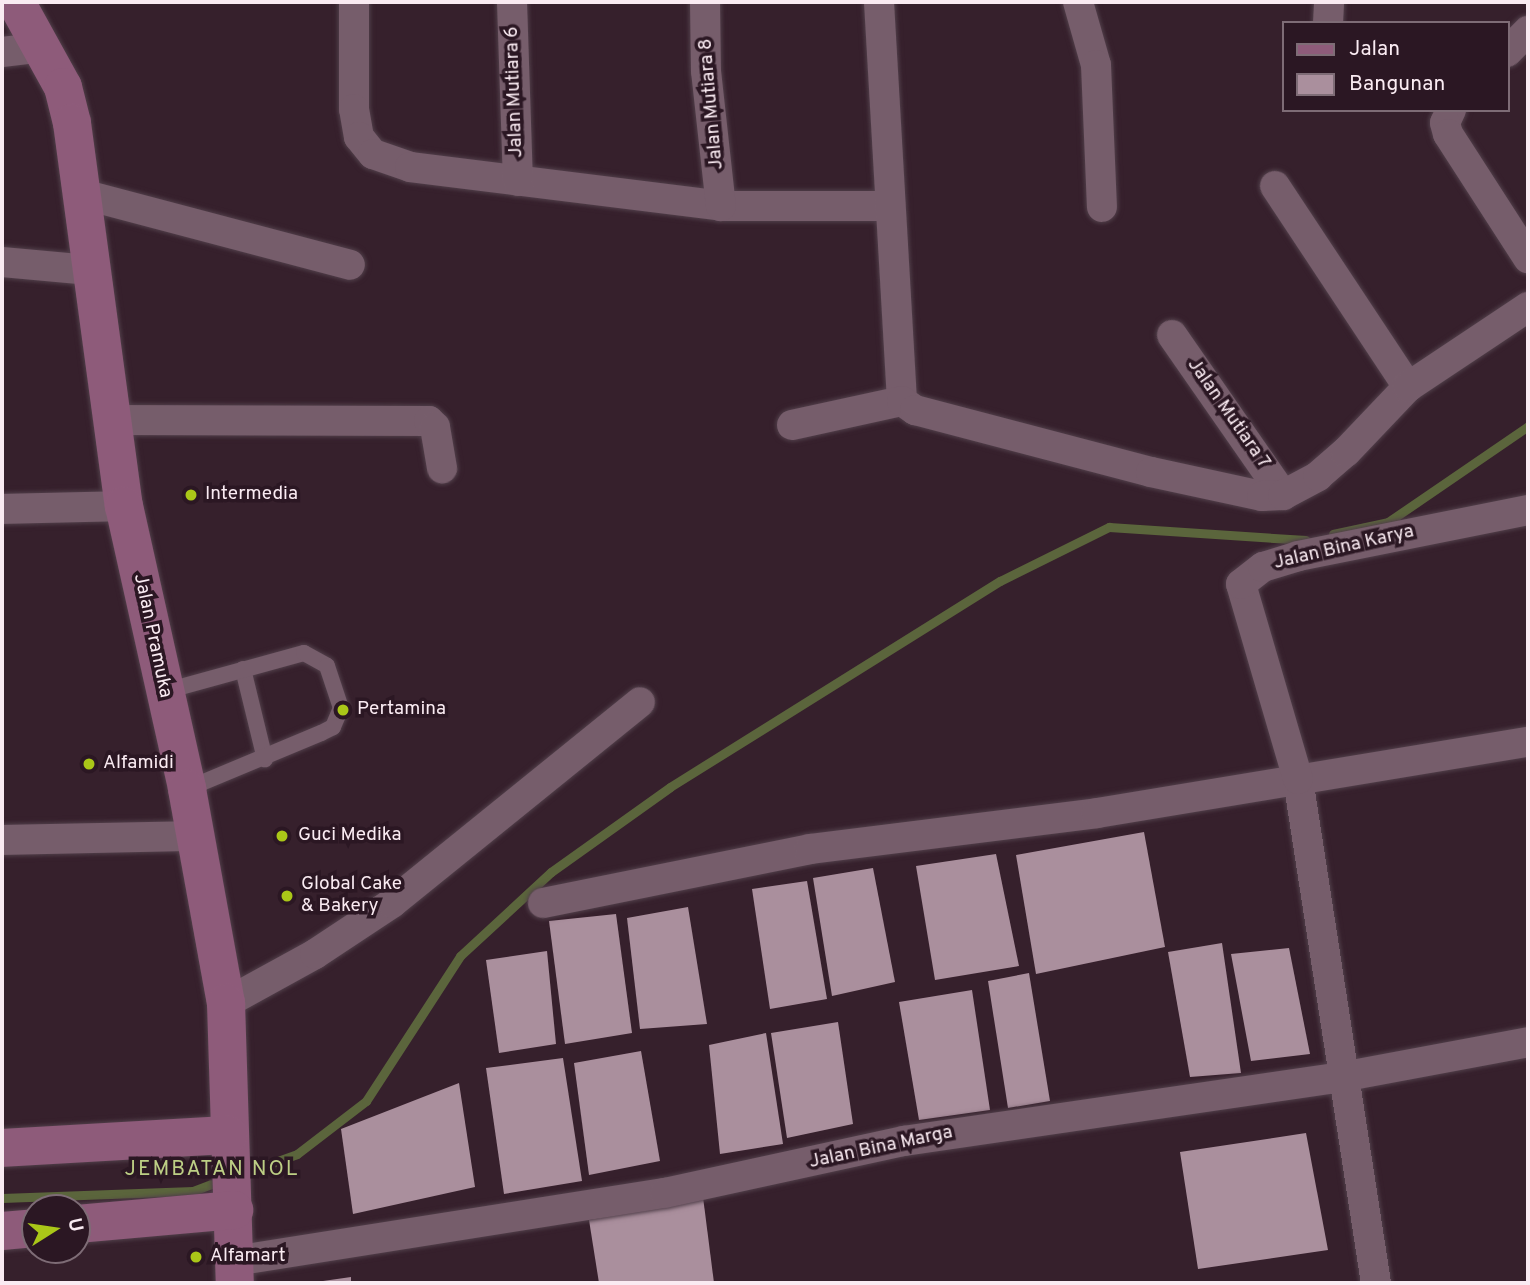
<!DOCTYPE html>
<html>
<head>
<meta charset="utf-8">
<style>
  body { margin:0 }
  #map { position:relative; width:1530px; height:1285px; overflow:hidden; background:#36202c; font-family:Overpass,sans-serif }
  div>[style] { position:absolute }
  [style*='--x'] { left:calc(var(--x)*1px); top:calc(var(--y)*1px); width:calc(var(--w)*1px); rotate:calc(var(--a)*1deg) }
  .stream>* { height:9px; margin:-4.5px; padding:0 4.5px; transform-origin:4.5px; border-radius:4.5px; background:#5b653c }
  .building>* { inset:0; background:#aa8f9d }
  .roads { filter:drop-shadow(0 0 2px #513f4a) drop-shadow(0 0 2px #513f4a) }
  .lane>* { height:16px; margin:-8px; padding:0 8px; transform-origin:8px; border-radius:8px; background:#765d6b }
  .street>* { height:30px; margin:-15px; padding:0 15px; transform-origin:15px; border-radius:15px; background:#765d6b }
  .secondary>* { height:38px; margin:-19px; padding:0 19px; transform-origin:19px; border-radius:19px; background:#8e5b7a }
  .dots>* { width:19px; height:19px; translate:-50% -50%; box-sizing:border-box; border:4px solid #2b1723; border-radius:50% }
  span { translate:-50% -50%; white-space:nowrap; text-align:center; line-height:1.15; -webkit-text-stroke:7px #2b1723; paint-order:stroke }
  .street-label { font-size:19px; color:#faebf2 }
  .poi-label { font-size:19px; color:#faebf2 }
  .left { translate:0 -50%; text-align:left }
  .neighbourhood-label { font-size:21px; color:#bdcf85; letter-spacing:2px }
  .frame { position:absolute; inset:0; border:4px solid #faebf2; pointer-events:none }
  .legend { position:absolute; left:1282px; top:21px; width:228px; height:91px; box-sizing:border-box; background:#2b1723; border:2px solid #7e6c76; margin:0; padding:9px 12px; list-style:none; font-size:21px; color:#faebf2 }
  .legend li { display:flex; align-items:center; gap:14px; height:35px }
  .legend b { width:35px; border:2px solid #7e6c76 }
  .north { position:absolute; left:21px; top:1194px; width:70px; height:70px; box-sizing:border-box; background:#2b1723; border:2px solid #7e6c76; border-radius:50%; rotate:78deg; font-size:19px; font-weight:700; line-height:28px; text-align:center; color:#faebf2 }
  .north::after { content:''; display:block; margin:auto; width:24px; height:32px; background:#aac718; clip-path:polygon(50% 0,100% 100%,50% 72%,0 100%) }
</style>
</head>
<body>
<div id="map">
  <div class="stream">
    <div style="--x:1333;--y:534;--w:56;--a:-12.3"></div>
    <div style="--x:1388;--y:522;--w:170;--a:-34.4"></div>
    <div style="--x:258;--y:1168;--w:41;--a:-19.7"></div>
    <div style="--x:297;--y:1154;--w:87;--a:-37.5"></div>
    <div style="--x:366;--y:1101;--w:173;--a:-57"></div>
    <div style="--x:460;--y:956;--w:124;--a:-42.7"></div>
    <div style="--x:551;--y:872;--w:146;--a:-35.5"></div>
    <div style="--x:670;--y:787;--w:389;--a:-32"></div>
    <div style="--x:1000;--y:581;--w:122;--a:-26.4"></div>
    <div style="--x:1109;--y:527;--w:197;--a:3.8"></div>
    <div style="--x:2;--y:1198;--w:191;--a:-2.1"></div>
    <div style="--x:193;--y:1191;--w:19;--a:-21"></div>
  </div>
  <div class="building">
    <div style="clip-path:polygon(1144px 832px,1165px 947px,1036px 974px,1016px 855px)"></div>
    <div style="clip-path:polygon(996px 854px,1019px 966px,935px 980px,916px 866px)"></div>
    <div style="clip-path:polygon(873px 868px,895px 982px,832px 996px,813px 878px)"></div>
    <div style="clip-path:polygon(807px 881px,827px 999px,770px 1009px,752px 889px)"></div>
    <div style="clip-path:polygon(688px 907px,707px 1024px,640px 1029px,627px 918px)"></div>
    <div style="clip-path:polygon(616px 914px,632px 1033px,565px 1044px,549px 921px)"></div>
    <div style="clip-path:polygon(1222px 943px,1241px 1073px,1190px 1077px,1168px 952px)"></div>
    <div style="clip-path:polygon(1289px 948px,1310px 1054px,1251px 1061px,1231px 954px)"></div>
    <div style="clip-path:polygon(547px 951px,556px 1044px,499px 1053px,486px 960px)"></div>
    <div style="clip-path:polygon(1029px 973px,1050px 1101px,1008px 1108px,988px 981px)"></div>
    <div style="clip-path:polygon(972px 990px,990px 1110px,919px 1120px,899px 1002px)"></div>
    <div style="clip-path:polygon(838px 1022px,853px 1124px,787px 1138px,771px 1033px)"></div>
    <div style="clip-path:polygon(766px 1033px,783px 1144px,720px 1154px,709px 1045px)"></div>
    <div style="clip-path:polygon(641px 1051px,660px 1161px,589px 1175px,574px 1063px)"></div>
    <div style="clip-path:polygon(563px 1058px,582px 1181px,504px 1194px,486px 1068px)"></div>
    <div style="clip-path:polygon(459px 1083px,475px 1187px,353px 1214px,341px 1129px)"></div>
    <div style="clip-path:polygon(1306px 1133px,1328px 1250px,1198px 1269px,1180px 1152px)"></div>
    <div style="clip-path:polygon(703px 1197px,714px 1283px,599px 1283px,589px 1220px)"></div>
    <div style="clip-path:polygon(351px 1277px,351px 1283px,316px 1283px,316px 1282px)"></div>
  </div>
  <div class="roads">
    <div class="lane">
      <div style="--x:243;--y:669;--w:93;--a:76.3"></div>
      <div style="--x:166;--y:691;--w:143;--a:-15.4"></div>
      <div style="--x:304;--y:653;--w:26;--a:29"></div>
      <div style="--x:327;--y:666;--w:44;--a:71.6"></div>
      <div style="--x:341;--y:708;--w:21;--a:113"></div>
      <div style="--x:333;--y:727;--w:13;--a:153"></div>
      <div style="--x:321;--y:733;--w:145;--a:157.3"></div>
    </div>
    <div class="street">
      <div style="--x:354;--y:2;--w:107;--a:90"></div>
      <div style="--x:354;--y:109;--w:28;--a:80"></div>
      <div style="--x:359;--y:137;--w:22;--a:51"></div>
      <div style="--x:373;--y:154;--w:39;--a:19"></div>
      <div style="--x:410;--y:167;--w:313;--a:7.1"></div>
      <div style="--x:721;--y:206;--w:169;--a:0"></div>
      <div style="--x:512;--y:2;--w:179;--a:88.1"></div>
      <div style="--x:705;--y:2;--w:69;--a:89.2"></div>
      <div style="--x:706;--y:71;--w:136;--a:83.7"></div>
      <div style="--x:879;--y:2;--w:400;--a:86.7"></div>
      <div style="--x:1078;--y:2;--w:66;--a:74.1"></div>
      <div style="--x:1096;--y:65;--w:142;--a:87.6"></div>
      <div style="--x:1328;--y:23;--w:21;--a:-87"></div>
      <div style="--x:2;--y:52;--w:42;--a:-6.8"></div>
      <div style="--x:1507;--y:52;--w:30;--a:-45"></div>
      <div style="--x:1451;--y:110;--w:14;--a:115"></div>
      <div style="--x:1445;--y:123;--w:11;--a:75"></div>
      <div style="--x:1448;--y:134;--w:148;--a:57.2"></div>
      <div style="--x:1275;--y:186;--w:241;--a:56.5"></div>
      <div style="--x:82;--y:194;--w:277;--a:14.8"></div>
      <div style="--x:2;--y:262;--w:88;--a:5.2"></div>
      <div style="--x:1172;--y:335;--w:195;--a:55.2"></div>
      <div style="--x:111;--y:420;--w:318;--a:0.2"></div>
      <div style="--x:429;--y:421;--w:8;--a:45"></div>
      <div style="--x:435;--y:427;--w:42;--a:80.3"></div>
      <div style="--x:792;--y:425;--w:113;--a:-12.3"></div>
      <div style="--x:902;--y:401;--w:16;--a:35"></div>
      <div style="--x:915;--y:410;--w:244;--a:14.7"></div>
      <div style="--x:1151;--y:472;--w:114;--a:12.2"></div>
      <div style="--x:1262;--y:496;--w:21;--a:-3"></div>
      <div style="--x:1283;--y:495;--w:40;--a:-28"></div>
      <div style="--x:1318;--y:476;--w:37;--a:-41"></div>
      <div style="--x:1346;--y:452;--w:90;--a:-46.4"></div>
      <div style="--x:1408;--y:387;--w:144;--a:-33.7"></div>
      <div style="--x:2;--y:509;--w:122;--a:-1.4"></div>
      <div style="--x:2;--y:840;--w:194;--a:-1.2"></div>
      <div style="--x:543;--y:903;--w:272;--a:-11.4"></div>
      <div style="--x:810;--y:849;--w:289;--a:-7.1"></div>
      <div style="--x:1097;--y:813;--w:437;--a:-9.4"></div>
      <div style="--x:226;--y:1003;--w:102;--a:-28.8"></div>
      <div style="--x:315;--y:954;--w:92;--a:-33.5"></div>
      <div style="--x:392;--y:903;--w:319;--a:-39"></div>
      <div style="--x:234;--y:1261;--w:436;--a:-9"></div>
      <div style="--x:665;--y:1193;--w:245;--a:-12.3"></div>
      <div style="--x:904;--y:1141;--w:448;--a:-8.3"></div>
      <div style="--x:1347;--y:1076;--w:184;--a:-10.6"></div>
      <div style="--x:1376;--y:1283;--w:510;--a:-98.8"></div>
      <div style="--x:1298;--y:779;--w:203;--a:-106.3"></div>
      <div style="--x:1241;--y:584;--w:28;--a:-38"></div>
      <div style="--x:1263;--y:567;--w:37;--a:-17"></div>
      <div style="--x:1298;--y:556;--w:235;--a:-11.3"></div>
    </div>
    <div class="secondary">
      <div style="--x:16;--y:2;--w:97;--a:61.1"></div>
      <div style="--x:63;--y:87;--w:37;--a:76"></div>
      <div style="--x:72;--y:123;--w:387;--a:82.3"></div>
      <div style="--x:124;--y:506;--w:290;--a:77.4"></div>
      <div style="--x:187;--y:789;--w:218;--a:79.7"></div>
      <div style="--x:226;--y:1003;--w:280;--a:88.2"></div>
      <div style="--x:2;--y:1148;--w:227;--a:-3.3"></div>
      <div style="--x:77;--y:1224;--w:158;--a:-5.1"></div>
      <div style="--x:2;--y:1231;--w:33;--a:-5"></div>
    </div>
  </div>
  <div class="dots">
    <div style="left:191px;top:495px;background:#aac718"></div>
    <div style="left:343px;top:710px;background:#aac718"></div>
    <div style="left:89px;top:764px;background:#aac718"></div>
    <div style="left:282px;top:836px;background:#aac718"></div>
    <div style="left:287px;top:896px;background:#aac718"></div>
    <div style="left:196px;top:1257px;background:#aac718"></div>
  </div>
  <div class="street-label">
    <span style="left:515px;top:92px;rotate:-92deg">Jalan Mutiara 6</span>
    <span style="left:712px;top:104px;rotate:-95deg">Jalan Mutiara 8</span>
    <span style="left:1228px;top:414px;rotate:55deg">Jalan Mutiara 7</span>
    <span style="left:1344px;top:548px;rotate:-13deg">Jalan Bina Karya</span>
    <span style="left:152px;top:636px;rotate:78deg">Jalan Pramuka</span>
    <span style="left:881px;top:1148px;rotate:-12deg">Jalan Bina Marga</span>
  </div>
  <div class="poi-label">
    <span class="left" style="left:205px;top:495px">Intermedia</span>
    <span class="left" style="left:357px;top:710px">Pertamina</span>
    <span class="left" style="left:103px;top:764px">Alfamidi</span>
    <span class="left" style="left:298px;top:836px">Guci Medika</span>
    <span class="left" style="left:301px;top:896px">Global Cake<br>&amp; Bakery</span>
    <span class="left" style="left:210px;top:1257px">Alfamart</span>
  </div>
  <div class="neighbourhood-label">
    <span style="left:212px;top:1170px">JEMBATAN NOL</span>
  </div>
  <div class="frame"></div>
  <ul class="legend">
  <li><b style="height:9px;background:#8e5b7a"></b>Jalan</li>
  <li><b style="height:19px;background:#aa8f9d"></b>Bangunan</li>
  </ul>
  <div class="north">U</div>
</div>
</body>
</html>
